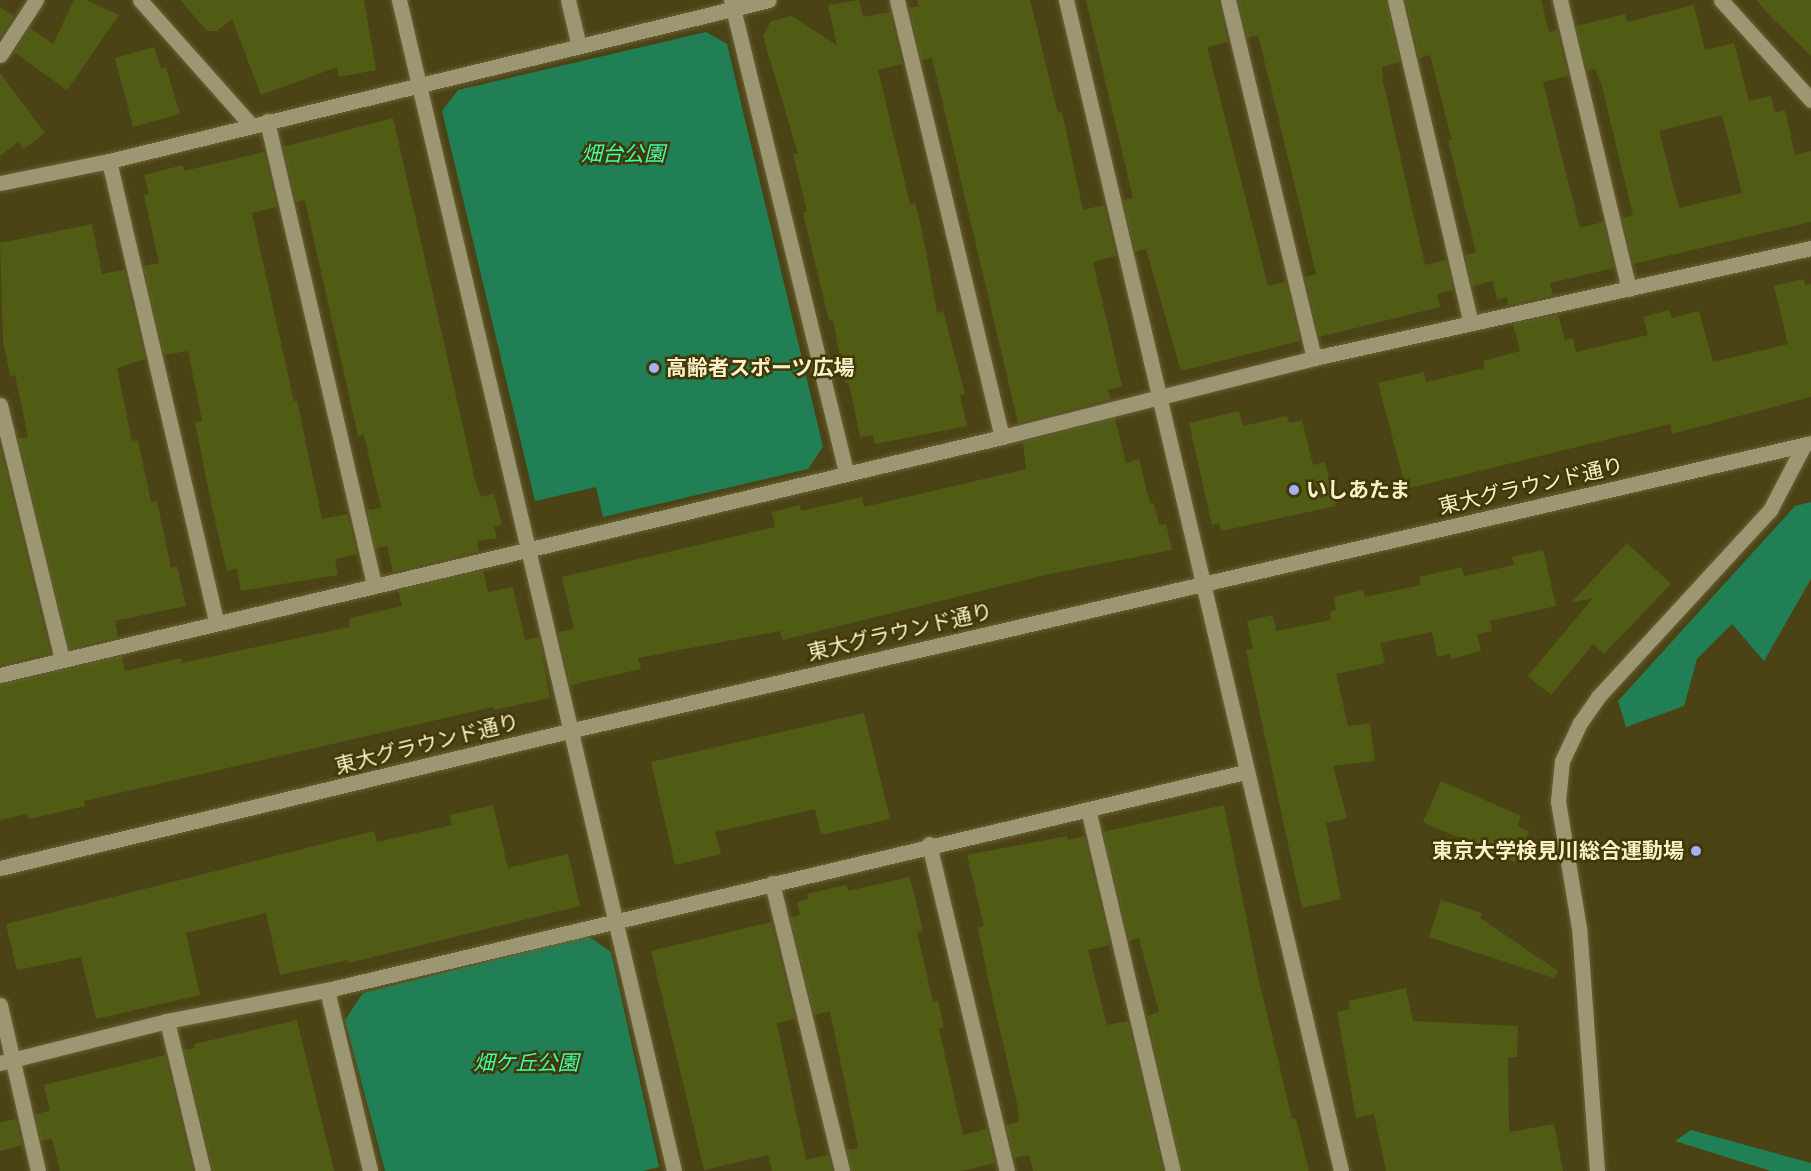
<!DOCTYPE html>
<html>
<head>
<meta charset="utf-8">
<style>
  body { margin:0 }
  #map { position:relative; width:1811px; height:1171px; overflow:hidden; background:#4b4315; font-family:"Times New Roman","Noto Sans JP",serif }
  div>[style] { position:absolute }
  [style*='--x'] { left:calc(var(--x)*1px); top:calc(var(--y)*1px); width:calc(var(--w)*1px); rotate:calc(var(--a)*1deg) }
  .green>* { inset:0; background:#217f55 }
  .building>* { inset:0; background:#505c14 }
  .roads { filter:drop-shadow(0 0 2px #6a6235) drop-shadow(0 0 2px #6a6235) }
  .minor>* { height:15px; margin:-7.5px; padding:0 7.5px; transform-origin:7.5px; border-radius:7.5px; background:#9c9673 }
  .dots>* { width:16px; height:16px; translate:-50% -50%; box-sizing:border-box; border:3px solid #413808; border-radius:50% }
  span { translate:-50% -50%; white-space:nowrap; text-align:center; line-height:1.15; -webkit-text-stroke:5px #413808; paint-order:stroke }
  .park-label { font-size:21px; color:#41feab; font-style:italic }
  .poi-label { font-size:21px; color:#f9f2c9; font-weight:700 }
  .left { translate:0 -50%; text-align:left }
  .right { translate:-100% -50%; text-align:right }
  .street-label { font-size:21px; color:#f9f2c9 }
</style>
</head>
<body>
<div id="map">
  <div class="green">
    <div style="clip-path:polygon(706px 32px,727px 44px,823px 447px,808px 469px,603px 517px,596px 487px,535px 501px,442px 111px,458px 90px)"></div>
    <div style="clip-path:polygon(1811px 502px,1811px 579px,1764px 661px,1732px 624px,1697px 659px,1684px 706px,1626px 727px,1618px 701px,1795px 506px)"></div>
    <div style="clip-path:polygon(588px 936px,611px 952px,659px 1167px,643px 1171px,385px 1171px,345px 1020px,363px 993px)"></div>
    <div style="clip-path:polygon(1691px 1130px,1811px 1163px,1811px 1171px,1771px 1171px,1675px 1141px)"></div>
  </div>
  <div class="building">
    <div style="clip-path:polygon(74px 0,86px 0,119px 15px,67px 90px,14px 52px,30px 28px,53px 44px)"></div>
    <div style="clip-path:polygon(180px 0,364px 0,376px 70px,339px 77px,337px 67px,261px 95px,232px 19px,217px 31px,207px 31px)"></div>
    <div style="clip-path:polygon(859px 0,863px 17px,890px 12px,902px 64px,878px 70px,910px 204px,915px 203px,922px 230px,937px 313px,943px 311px,965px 394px,960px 395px,967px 426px,875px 444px,873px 435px,860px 437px,849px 383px,845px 383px,833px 320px,829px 321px,803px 213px,807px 212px,793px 154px,798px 154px,763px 36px,771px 21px,792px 16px,837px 45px,828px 5px)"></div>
    <div style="clip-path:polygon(917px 0,1030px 0,1058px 113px,1062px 112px,1083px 210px,1104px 205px,1116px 256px,1093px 262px,1122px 386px,1108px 390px,1111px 399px,1018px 423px,932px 58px,921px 60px,909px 8px,919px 6px)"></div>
    <div style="clip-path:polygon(1086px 0,1218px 0,1228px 42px,1207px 47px,1268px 286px,1286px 282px,1300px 341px,1181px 371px,1146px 249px,1135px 252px,1123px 200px,1133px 198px)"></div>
    <div style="clip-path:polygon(1238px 0,1386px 0,1400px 62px,1382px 67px,1383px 81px,1425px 265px,1446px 260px,1453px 290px,1437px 294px,1440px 307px,1319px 337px,1305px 277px,1316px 274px,1293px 178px,1258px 35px,1247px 38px)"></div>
    <div style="clip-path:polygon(1405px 0,1541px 0,1549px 32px,1557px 30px,1568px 76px,1543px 82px,1580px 228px,1603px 222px,1614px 268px,1550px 283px,1553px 295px,1508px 305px,1507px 297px,1497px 300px,1493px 281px,1472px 286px,1465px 255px,1476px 252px,1448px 141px,1452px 140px,1430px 55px,1419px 58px)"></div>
    <div style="clip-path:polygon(1756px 0,1811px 0,1811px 56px,1770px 16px)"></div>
    <div style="clip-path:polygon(evenodd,1694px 5px,1705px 50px,1734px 43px,1749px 101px,1771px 96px,1775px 113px,1785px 110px,1795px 155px,1811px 151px,1811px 222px,1633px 264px,1622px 218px,1633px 215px,1601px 83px,1595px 69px,1587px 71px,1576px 26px,1625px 14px,1627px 22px,1694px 5px,1722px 115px,1742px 193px,1679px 208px,1659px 131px,1722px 115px)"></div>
    <div style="clip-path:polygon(0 7px,14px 16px,0 37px)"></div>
    <div style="clip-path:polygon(154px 47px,161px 69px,166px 67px,180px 114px,133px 127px,115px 58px)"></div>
    <div style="clip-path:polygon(0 73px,45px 133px,24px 149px,18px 142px,0 156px)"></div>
    <div style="clip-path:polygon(393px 118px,475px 480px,481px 497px,494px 493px,502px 525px,494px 527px,497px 538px,477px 541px,479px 551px,393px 572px,387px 546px,375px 549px,367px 510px,381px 508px,364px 435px,358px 436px,305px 200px,296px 202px,283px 147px)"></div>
    <div style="clip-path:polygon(264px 152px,277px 207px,252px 213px,294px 401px,297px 401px,322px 519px,347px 514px,357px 554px,335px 559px,338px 575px,241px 591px,237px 568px,227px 571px,211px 503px,195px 422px,202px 421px,188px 351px,164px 355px,143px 266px,159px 263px,144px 195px,149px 194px,144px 175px,183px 165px,184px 171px)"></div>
    <div style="clip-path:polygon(92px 224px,102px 274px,124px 270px,145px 359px,117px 368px,132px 441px,138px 440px,151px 502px,157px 501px,171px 568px,177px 566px,186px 606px,115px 621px,118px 637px,69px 649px,18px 438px,28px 437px,15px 375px,10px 376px,3px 340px,0 243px)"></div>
    <div style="clip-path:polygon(1804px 279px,1805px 285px,1811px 284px,1811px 397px,1672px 434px,1670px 424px,1406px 489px,1378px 383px,1424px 372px,1426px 382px,1485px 368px,1483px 361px,1520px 351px,1513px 324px,1558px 314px,1565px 340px,1573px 338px,1576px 352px,1648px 335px,1643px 317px,1669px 310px,1672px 318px,1699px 311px,1713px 362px,1788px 344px,1774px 286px)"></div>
    <div style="clip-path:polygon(1239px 411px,1243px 426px,1287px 416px,1289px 423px,1302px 420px,1313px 465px,1325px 462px,1336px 506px,1221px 531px,1219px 523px,1212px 525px,1189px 423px)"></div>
    <div style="clip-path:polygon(1115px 418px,1126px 463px,1139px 459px,1150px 504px,1154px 503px,1159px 525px,1166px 524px,1172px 550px,1049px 574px,783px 640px,780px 631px,638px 658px,641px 669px,570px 685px,558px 632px,574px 629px,562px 577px,775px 527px,772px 512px,800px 505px,801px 511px,862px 497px,864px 507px,1026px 469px,1023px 442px)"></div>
    <div style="clip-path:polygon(0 446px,50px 653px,0 665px)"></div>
    <div style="clip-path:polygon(1627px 543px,1671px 584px,1604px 654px,1593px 644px,1551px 695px,1528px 676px,1593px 598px,1571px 603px)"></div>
    <div style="clip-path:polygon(1543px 550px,1556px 606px,1490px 621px,1492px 631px,1477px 634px,1481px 651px,1451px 659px,1450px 654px,1437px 657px,1432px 632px,1380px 643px,1385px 663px,1336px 674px,1348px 726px,1370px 723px,1375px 761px,1333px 766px,1347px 818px,1326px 823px,1341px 899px,1302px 908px,1246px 650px,1253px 649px,1247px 621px,1273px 615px,1276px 631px,1331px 620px,1330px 612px,1336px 610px,1334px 597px,1363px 590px,1365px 597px,1421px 585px,1419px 577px,1462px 567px,1464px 576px,1514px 565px,1512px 557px)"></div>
    <div style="clip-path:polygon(483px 570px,488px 592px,513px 587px,525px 640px,539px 637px,550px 698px,494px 710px,493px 707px,84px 801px,85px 806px,29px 819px,27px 814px,0 820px,0 684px,122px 656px,125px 671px,181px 658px,182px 663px,349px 627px,350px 618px,402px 606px,398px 590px)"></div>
    <div style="clip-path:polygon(864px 713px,890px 819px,821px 835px,815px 809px,715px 832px,721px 854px,675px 865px,651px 762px)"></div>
    <div style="clip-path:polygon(1441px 781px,1521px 816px,1517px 826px,1529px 831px,1515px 862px,1423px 822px)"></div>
    <div style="clip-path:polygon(493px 805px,508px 868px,568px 854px,580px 906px,349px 963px,348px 960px,280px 975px,266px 913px,186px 933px,200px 995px,96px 1019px,81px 957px,17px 970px,6px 924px,374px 831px,377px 842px,452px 825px,450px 815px)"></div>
    <div style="clip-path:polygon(1224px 805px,1257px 972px,1292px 1119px,1296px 1119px,1309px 1171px,1182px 1171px,1147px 1016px,1159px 1012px,1139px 938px,1129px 941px,1103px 832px)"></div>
    <div style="clip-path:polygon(1067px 836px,1068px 840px,1084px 836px,1110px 945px,1088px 950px,1107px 1025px,1128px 1021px,1163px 1171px,1033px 1171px,1029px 1155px,1014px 1158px,1006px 1125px,1019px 1122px,1018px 1108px,989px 983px,978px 928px,984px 926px,967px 855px)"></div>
    <div style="clip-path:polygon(910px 877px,923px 931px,917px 932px,933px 1002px,938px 1001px,944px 1027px,939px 1029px,963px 1135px,987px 1129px,995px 1163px,961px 1171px,851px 1171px,847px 1150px,858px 1148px,830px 1011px,814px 1015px,790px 917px,800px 915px,797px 902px,809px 899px,807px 894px,846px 885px,848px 891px)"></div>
    <div style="clip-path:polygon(1441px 900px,1482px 913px,1480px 918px,1558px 971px,1554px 978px,1429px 937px)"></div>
    <div style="clip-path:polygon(771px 922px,795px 1019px,777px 1023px,806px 1160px,828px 1155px,832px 1171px,772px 1171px,768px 1155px,704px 1170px,651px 951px)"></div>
    <div style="clip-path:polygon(1406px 988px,1413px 1021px,1518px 1026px,1517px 1057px,1508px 1057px,1509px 1132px,1554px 1124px,1563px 1171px,1386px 1171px,1374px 1114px,1356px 1118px,1337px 1012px,1350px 1009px,1348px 1001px)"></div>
    <div style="clip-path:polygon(297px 1020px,334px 1171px,213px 1171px,184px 1050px,195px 1048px,194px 1044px)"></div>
    <div style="clip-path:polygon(165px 1055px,193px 1171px,60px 1171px,52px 1139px,41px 1141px,35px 1114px,50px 1111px,44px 1085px)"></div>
    <div style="clip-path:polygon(16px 1119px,22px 1145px,0 1151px,0 1122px)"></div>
  </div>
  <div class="roads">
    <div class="minor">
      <div style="--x:140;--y:0;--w:166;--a:48.4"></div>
      <div style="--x:399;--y:0;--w:1203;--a:76.78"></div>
      <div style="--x:568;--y:0;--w:47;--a:76.6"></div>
      <div style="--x:731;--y:0;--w:486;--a:76.3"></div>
      <div style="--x:897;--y:0;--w:449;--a:76.5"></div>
      <div style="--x:1066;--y:0;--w:1203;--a:76.78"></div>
      <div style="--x:1228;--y:0;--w:368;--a:76.5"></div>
      <div style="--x:1395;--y:0;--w:332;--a:76.8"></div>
      <div style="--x:1560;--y:0;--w:297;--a:76.6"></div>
      <div style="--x:1721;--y:0;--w:135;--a:48"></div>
      <div style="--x:0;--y:55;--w:66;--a:-56.8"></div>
      <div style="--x:267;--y:121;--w:477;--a:77"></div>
      <div style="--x:109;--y:161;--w:472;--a:76.9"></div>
      <div style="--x:0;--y:183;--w:111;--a:-11.4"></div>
      <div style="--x:109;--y:161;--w:679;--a:-13.71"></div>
      <div style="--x:0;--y:405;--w:262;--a:76.3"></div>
      <div style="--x:0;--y:675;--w:1030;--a:-13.36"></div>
      <div style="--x:1002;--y:437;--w:322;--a:-14.2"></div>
      <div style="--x:1314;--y:358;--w:509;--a:-12.48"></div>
      <div style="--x:1088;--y:809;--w:372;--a:76.8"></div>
      <div style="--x:929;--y:844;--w:336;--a:76.6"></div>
      <div style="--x:0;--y:868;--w:589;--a:-13.54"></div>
      <div style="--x:573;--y:730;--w:1271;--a:-13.05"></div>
      <div style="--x:772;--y:883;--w:296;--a:76.3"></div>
      <div style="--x:327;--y:990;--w:186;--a:76.6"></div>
      <div style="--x:0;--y:1005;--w:170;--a:77.1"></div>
      <div style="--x:167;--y:1021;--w:154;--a:76.5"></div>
      <div style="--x:0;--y:1063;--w:172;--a:-14.1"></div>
      <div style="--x:167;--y:1021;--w:163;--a:-11"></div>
      <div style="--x:327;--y:990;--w:944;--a:-13.36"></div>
      <div style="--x:1597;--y:1171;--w:244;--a:-94.2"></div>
      <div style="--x:1579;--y:928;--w:129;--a:-99.4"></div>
      <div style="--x:1558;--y:801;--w:40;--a:-84.3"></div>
      <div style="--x:1562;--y:761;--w:42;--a:-64.7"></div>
      <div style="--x:1580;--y:723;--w:32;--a:-55"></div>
      <div style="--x:1598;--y:697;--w:254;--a:-47.4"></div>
      <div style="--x:1770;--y:510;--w:73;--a:-62.4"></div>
    </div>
  </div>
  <div class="dots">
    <div style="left:654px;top:368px;background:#a8b0fc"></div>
    <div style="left:1294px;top:490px;background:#a8b0fc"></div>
    <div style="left:1696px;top:851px;background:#a8b0fc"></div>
  </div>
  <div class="park-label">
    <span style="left:623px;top:154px">畑台公園</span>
    <span style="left:526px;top:1063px">畑ケ丘公園</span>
  </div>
  <div class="poi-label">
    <span class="left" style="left:666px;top:368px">高齢者スポーツ広場</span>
    <span class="left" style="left:1306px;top:490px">いしあたま</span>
    <span class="right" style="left:1684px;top:851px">東京大学検見川総合運動場</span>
  </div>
  <div class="street-label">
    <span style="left:1531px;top:486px;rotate:-13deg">東大グラウンド通り</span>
    <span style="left:900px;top:632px;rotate:-13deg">東大グラウンド通り</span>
    <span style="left:427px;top:744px;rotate:-14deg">東大グラウンド通り</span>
  </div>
</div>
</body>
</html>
